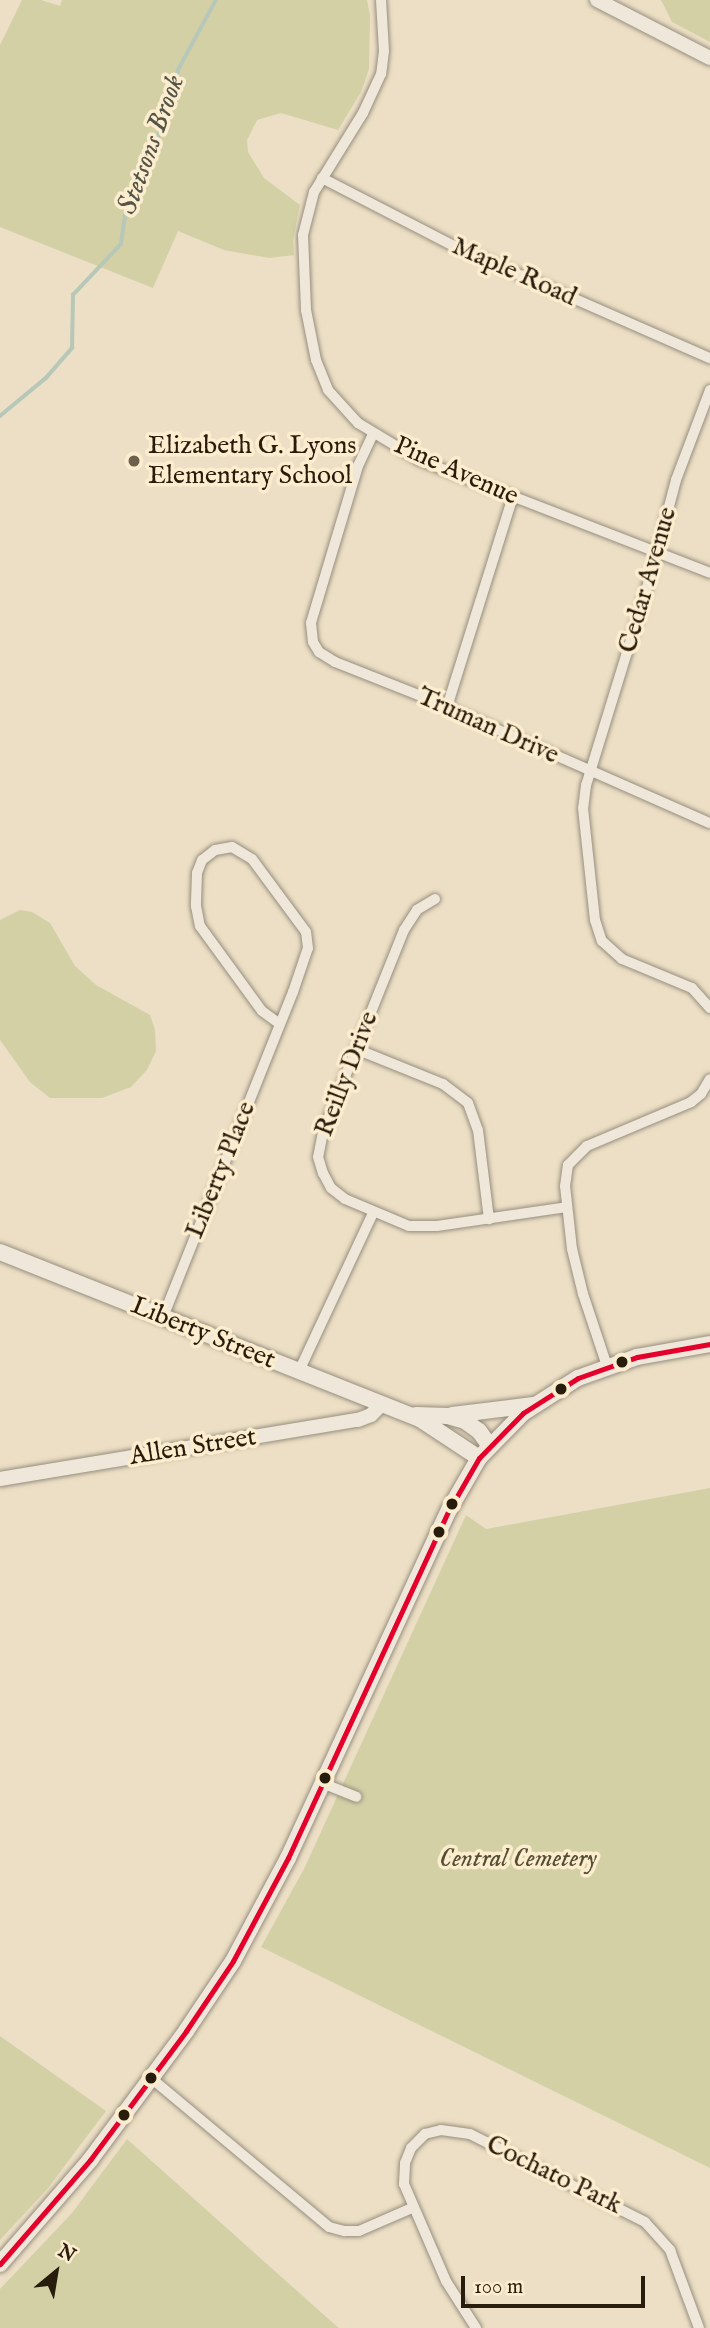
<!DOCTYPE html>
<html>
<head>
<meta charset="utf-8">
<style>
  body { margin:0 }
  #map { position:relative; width:710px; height:2328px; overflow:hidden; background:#ecdfc5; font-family:"IM FELL English",serif }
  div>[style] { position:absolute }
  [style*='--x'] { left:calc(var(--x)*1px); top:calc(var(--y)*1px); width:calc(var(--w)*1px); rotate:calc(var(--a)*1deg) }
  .green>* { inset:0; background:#d3d0a6 }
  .stream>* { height:3.5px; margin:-1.75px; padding:0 1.75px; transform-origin:1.75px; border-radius:1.75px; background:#b7c8b9 }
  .roads { filter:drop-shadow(0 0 2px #978e7e) drop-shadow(0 0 2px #978e7e) }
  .minor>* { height:10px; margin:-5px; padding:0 5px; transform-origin:5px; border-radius:5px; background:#eee7da }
  .tertiary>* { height:14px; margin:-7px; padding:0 7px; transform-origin:7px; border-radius:7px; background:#eee7da }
  .secondary>* { height:16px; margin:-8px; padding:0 8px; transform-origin:8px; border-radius:8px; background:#eee7da }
  .bus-1>* { height:5px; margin:-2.5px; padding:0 2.5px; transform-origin:2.5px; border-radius:2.5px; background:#e4002b }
  .dots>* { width:19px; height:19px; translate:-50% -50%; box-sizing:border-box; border:4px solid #fdedcf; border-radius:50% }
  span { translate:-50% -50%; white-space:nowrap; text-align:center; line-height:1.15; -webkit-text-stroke:7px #fdedcf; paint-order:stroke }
  .street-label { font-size:26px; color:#281c0d }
  .poi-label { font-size:26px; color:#281c0d }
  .left { translate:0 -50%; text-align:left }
  .park-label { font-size:26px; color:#554e33; font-style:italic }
  .water-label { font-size:28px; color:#525547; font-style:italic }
  .north { position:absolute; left:21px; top:2237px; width:70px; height:70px; -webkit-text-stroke:5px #fdedcf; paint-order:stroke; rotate:30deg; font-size:19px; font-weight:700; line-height:28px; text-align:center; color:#281c0d }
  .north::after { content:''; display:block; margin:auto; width:24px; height:32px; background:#281c0d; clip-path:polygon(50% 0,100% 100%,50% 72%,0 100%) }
  .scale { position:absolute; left:461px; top:2276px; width:184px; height:32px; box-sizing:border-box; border:4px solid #281c0d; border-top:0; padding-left:9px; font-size:21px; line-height:24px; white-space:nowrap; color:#281c0d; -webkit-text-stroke:5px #fdedcf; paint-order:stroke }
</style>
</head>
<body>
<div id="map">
  <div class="green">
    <div style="clip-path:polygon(22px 0,41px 0,60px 6px,62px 0,367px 0,370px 16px,369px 69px,361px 92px,338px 130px,281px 113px,257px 120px,247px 140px,248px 152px,264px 178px,300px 205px,293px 240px,294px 255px,269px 258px,224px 250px,178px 231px,153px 288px,0 227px,0 45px)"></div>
    <div style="clip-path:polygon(661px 0,710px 0,710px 42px,672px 22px)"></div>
    <div style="clip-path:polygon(20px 910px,32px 912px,50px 923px,75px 966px,96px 985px,150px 1015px,155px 1030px,156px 1051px,147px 1070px,131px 1087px,102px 1098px,50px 1098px,30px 1082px,0 1040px,0 920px)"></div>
    <div style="clip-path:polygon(710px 1488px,710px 2168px,261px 1947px,304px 1869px,466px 1515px,486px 1529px)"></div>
    <div style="clip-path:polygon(0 2036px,106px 2111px,48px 2188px,0 2240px)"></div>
    <div style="clip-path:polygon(127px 2139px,333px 2323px,339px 2328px,0 2328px,0 2289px,72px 2213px)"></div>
  </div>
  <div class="stream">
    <div style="--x:0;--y:416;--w:60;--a:-39.6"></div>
    <div style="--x:46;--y:378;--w:40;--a:-49"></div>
    <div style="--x:72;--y:348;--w:53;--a:-88.9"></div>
    <div style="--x:73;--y:295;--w:70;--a:-46.7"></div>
    <div style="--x:121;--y:244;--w:36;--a:-82"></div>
    <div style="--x:126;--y:208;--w:37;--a:-57"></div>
    <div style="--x:146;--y:177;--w:112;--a:-73.3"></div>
    <div style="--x:178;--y:70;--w:80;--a:-61.5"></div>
  </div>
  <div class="roads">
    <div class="minor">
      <div style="--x:381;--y:0;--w:51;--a:86.6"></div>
      <div style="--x:384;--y:51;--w:23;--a:97"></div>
      <div style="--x:381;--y:74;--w:43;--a:114.8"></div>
      <div style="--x:363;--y:113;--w:93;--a:121.8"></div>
      <div style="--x:314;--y:192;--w:44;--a:104.3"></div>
      <div style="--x:303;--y:235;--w:75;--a:87.7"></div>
      <div style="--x:306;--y:310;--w:51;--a:78.7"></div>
      <div style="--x:316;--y:360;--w:32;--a:68"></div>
      <div style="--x:328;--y:390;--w:45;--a:47.7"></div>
      <div style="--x:358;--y:423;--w:71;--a:31.2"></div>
      <div style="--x:419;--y:460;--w:312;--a:21.2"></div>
      <div style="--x:322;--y:178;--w:146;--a:27.3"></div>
      <div style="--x:452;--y:245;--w:282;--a:23.7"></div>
      <div style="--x:710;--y:390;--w:96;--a:110.7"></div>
      <div style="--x:676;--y:480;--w:94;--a:104.8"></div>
      <div style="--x:652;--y:571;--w:224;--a:107.1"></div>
      <div style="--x:586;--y:785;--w:23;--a:97"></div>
      <div style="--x:583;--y:808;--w:113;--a:83.9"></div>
      <div style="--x:595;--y:920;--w:22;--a:72"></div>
      <div style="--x:602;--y:941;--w:27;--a:42"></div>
      <div style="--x:622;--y:959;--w:76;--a:22.5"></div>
      <div style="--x:692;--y:988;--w:27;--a:48"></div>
      <div style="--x:373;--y:434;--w:35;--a:115"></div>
      <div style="--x:358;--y:466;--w:164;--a:106.7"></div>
      <div style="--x:311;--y:623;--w:19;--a:84"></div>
      <div style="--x:313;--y:642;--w:12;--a:59"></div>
      <div style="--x:319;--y:652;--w:19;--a:32"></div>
      <div style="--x:335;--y:662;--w:98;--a:21.6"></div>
      <div style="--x:426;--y:698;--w:310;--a:23.8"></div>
      <div style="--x:447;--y:707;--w:220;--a:-72.6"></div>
      <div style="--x:435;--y:899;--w:21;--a:149"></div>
      <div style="--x:417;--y:910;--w:24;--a:123"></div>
      <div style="--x:404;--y:930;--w:218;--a:111.9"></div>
      <div style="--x:323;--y:1132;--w:25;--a:101"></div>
      <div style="--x:318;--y:1157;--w:17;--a:73"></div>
      <div style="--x:323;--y:1173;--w:17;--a:62"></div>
      <div style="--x:331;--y:1188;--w:18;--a:38"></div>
      <div style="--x:345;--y:1199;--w:69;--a:22.9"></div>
      <div style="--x:409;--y:1226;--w:28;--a:0"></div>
      <div style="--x:437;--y:1226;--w:131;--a:-8.3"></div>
      <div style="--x:356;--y:1049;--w:94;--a:21.9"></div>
      <div style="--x:443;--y:1084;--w:31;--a:37"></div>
      <div style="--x:468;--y:1103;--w:29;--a:70"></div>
      <div style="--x:478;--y:1130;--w:90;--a:83"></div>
      <div style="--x:163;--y:1317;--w:350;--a:-68.2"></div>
      <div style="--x:293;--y:992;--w:46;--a:-71.2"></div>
      <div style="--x:308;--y:948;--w:16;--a:-97"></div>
      <div style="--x:306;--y:932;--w:91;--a:-126.5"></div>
      <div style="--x:252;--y:859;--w:23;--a:-149"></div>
      <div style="--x:232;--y:847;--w:17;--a:170"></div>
      <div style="--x:215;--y:850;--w:16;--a:142"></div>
      <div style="--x:202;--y:860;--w:14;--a:111"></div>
      <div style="--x:197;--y:873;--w:33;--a:92"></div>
      <div style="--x:196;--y:906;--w:20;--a:79"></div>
      <div style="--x:200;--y:926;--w:105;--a:53.9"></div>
      <div style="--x:262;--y:1011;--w:22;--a:36"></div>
      <div style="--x:607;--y:1366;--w:76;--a:-108.4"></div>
      <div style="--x:583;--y:1294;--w:46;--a:-103.7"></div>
      <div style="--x:572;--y:1249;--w:63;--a:-96.3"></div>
      <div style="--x:565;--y:1186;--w:21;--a:-82"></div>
      <div style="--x:568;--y:1165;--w:27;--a:-45"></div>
      <div style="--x:587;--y:1146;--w:113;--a:-22.9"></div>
      <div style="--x:691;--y:1102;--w:13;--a:-39"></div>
      <div style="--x:701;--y:1094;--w:17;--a:-59"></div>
      <div style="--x:299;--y:1371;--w:174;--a:-64.9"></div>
      <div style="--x:322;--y:1783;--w:37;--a:22"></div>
      <div style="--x:151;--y:2078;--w:232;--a:39.9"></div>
      <div style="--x:329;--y:2227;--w:16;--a:15"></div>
      <div style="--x:344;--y:2231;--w:15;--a:0"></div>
      <div style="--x:359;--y:2231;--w:58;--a:-23.5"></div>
      <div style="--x:476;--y:2328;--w:56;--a:-122.6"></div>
      <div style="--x:446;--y:2281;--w:106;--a:-113.4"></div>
      <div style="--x:404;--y:2184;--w:21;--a:-87"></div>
      <div style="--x:405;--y:2163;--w:16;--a:-68"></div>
      <div style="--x:411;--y:2148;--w:20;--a:-45"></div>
      <div style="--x:425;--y:2134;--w:16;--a:-14"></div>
      <div style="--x:441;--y:2130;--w:29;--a:8"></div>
      <div style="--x:470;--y:2134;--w:196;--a:26.7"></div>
      <div style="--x:645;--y:2222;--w:38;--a:48"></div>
      <div style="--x:670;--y:2250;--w:83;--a:69.6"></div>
    </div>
    <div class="tertiary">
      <div style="--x:597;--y:0;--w:127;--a:27.2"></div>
      <div style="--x:0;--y:1479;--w:363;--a:-9.4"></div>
      <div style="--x:358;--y:1420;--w:14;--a:-21"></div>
      <div style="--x:371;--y:1415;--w:14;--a:-45"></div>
    </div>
    <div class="secondary">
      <div style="--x:0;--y:1252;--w:452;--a:21.7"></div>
      <div style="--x:420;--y:1419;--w:71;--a:33.5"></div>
      <div style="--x:416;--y:1415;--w:32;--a:2"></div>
      <div style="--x:448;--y:1416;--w:18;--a:16"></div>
      <div style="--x:465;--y:1421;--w:17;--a:36"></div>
      <div style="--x:479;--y:1431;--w:17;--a:54"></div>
      <div style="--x:452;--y:1415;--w:82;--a:-7"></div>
      <div style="--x:0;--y:2264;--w:138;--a:-49.1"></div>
      <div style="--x:90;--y:2160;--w:161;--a:-53.3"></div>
      <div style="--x:186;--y:2031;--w:84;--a:-56.1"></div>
      <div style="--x:233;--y:1961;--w:117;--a:-61.9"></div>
      <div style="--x:288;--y:1858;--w:383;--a:-65.2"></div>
      <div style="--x:449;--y:1510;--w:60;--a:-60"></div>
      <div style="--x:479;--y:1458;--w:63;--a:-45.6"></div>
      <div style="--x:523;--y:1413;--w:65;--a:-32.5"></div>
      <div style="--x:578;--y:1378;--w:63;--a:-19.6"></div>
      <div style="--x:637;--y:1357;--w:74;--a:-10.1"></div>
    </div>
  </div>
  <div class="bus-1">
    <div style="--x:0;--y:2264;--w:138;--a:-49.1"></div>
    <div style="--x:90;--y:2160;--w:161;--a:-53.3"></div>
    <div style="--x:186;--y:2031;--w:84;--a:-56.1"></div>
    <div style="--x:233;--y:1961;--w:117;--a:-61.9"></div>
    <div style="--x:288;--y:1858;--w:383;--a:-65.2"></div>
    <div style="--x:449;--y:1510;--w:60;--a:-60"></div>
    <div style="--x:479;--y:1458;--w:63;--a:-45.6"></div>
    <div style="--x:523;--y:1413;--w:65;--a:-32.5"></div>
    <div style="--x:578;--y:1378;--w:63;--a:-19.6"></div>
    <div style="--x:637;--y:1357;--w:74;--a:-10.1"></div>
  </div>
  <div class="dots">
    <div style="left:134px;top:461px;background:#6d604d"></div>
    <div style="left:622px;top:1362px;background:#281c0d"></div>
    <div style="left:561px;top:1389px;background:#281c0d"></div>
    <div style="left:452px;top:1504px;background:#281c0d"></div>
    <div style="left:439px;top:1532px;background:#281c0d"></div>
    <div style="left:325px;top:1778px;background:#281c0d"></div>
    <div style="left:151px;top:2078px;background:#281c0d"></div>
    <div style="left:124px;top:2115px;background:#281c0d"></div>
  </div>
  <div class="street-label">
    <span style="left:514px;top:272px;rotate:24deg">Maple Road</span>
    <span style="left:456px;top:471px;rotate:24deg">Pine Avenue</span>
    <span style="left:648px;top:580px;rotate:-74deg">Cedar Avenue</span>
    <span style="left:488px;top:726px;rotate:24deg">Truman Drive</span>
    <span style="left:347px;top:1074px;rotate:-69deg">Reilly Drive</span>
    <span style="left:221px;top:1170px;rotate:-68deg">Liberty Place</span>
    <span style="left:203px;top:1333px;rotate:22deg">Liberty Street</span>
    <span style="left:193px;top:1447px;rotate:-9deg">Allen Street</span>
    <span style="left:554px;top:2175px;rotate:26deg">Cochato Park</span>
  </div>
  <div class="poi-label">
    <span class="left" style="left:148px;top:461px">Elizabeth G. Lyons<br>Elementary School</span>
  </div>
  <div class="park-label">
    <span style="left:518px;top:1859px">Central Cemetery</span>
  </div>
  <div class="water-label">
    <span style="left:152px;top:145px;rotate:-70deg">Stetsons Brook</span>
  </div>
  <div class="north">N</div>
  <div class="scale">100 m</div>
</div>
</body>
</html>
